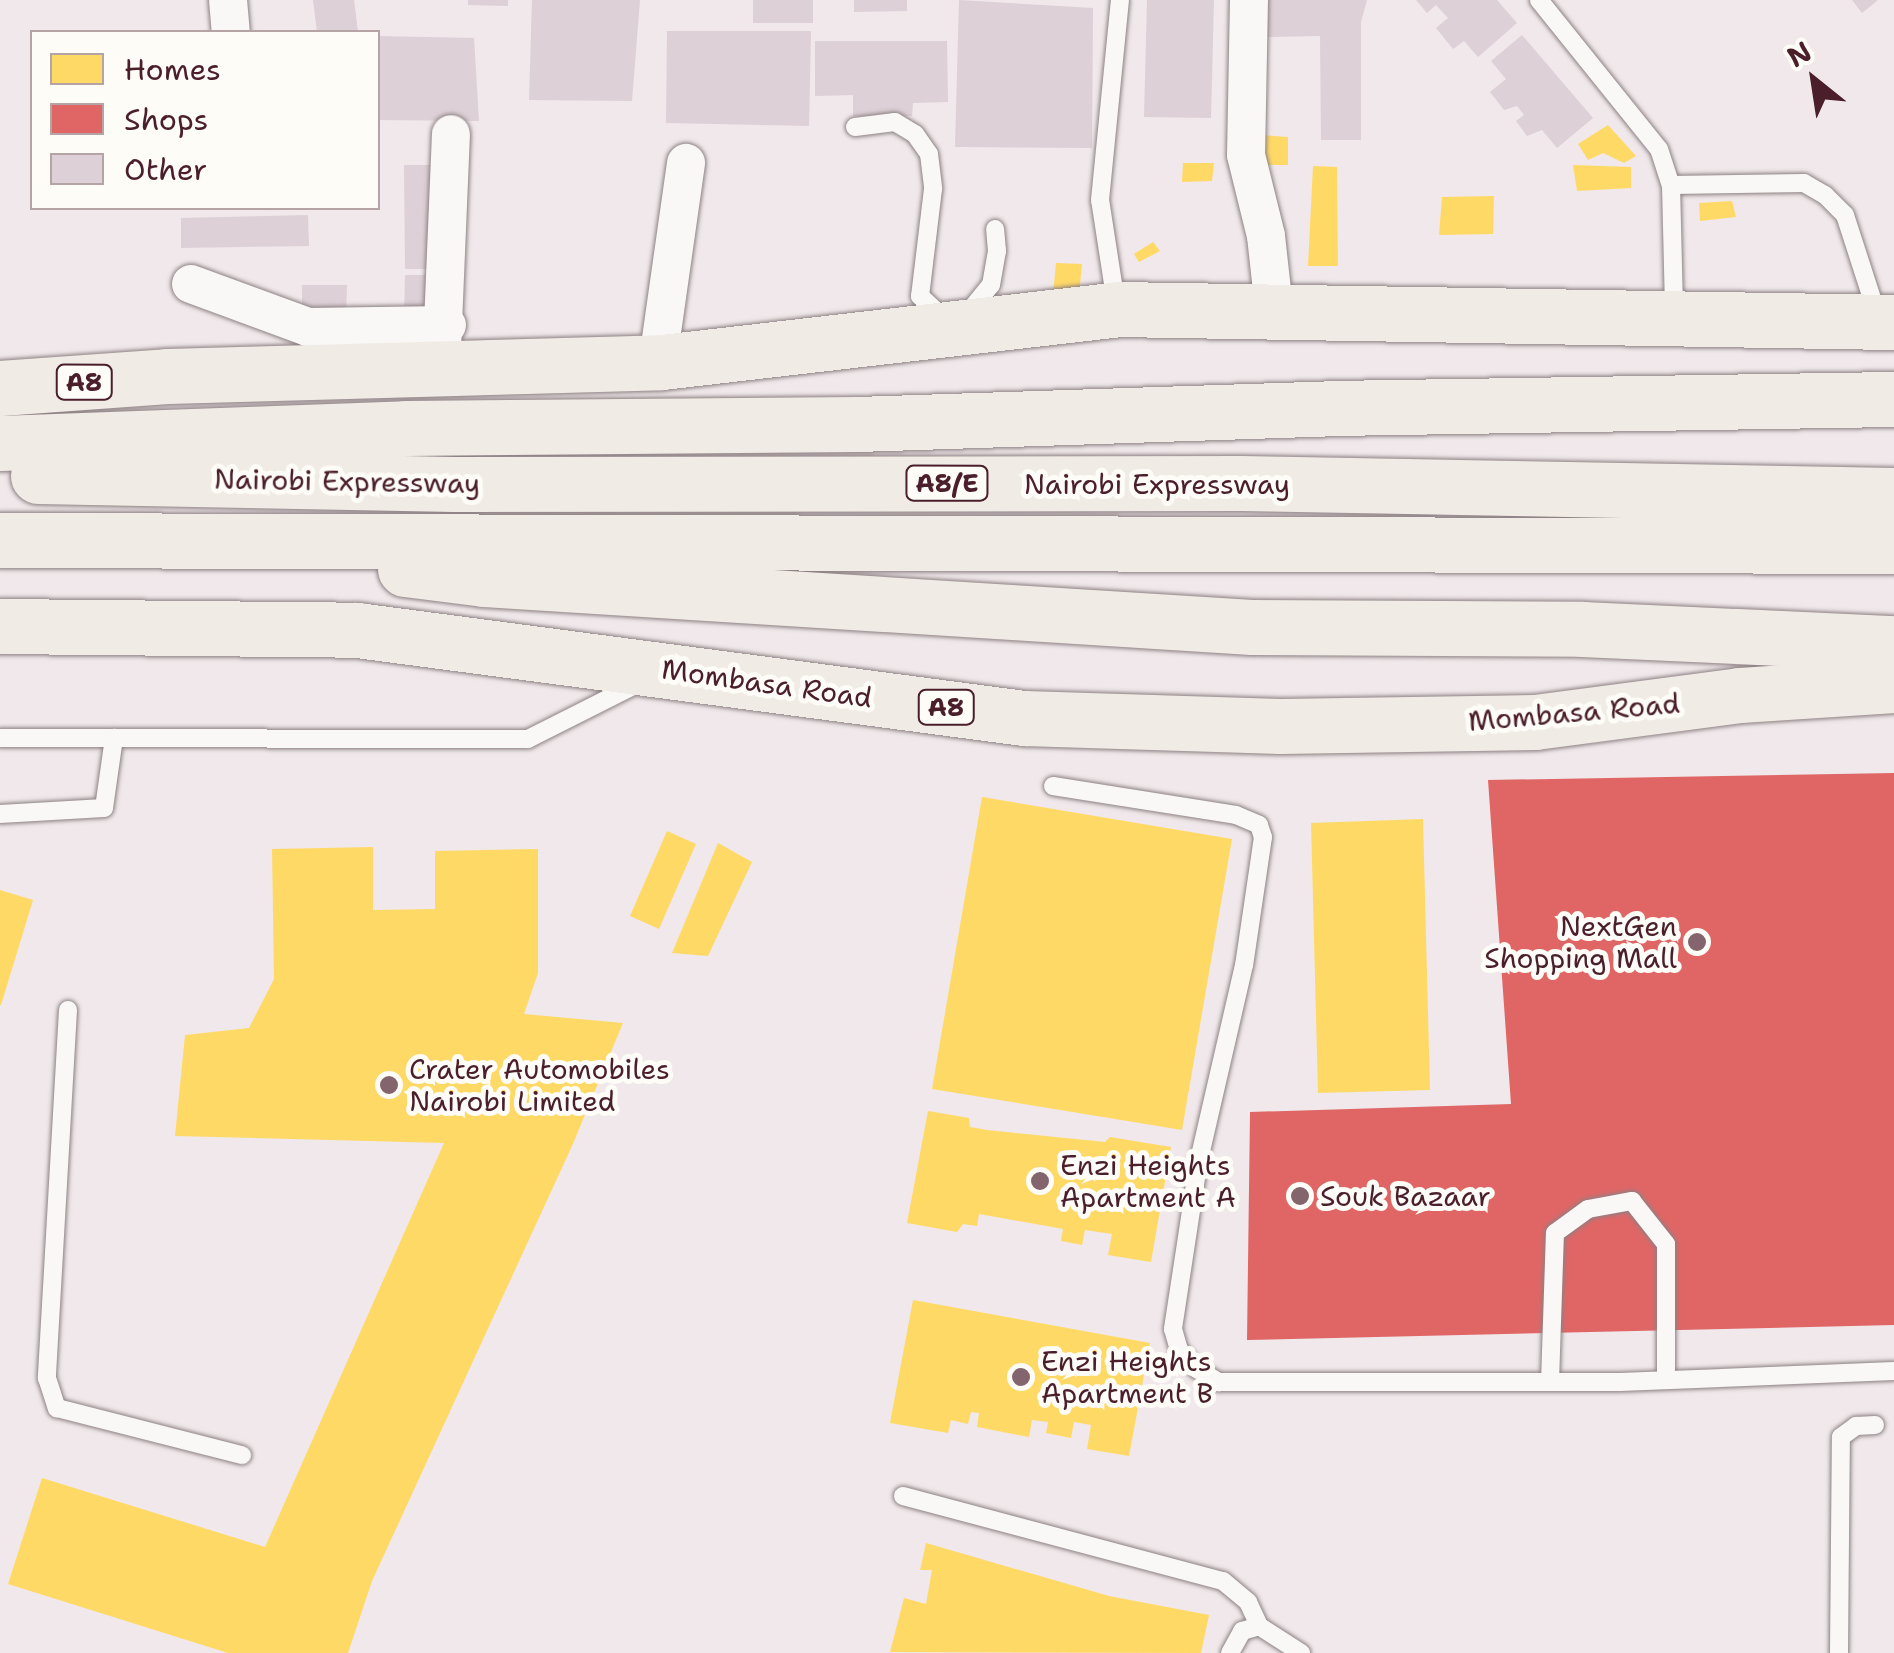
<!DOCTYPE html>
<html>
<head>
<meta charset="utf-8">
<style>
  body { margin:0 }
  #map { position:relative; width:1894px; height:1653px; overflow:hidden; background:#f0e8ea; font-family:"Shantell Sans",sans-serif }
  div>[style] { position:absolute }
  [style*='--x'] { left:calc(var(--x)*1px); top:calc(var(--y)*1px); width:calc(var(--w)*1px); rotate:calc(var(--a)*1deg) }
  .homes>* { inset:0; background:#ffd966 }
  .shops>* { inset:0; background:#e06666 }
  .building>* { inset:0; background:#ddd0d6 }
  .roads { filter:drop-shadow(0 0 2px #8d8184) drop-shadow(0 0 2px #8d8184) }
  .service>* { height:18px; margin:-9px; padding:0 9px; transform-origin:9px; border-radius:9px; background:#f9f8f7 }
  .minor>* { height:38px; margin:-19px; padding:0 19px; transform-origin:19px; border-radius:19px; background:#f9f8f7 }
  .trunk>* { height:55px; margin:-27.5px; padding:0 27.5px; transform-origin:27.5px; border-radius:27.5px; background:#f1ebe5 }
  .motorway>* { height:55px; margin:-27.5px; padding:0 27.5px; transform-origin:27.5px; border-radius:27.5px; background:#f1ebe5 }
  .dots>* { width:28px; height:28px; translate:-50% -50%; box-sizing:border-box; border:5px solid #fdfcf7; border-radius:50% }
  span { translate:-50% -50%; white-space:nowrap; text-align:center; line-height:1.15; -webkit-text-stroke:10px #fdfcf7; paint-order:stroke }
  .shield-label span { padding:2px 8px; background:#fdfcf7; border:2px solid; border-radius:8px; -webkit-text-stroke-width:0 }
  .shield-label { font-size:25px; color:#4a1f2b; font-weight:700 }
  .street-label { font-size:28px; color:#4a1f2b }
  .poi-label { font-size:28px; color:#4a1f2b }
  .right { translate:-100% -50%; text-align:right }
  .left { translate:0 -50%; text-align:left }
  .legend { position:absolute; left:30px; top:30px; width:350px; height:180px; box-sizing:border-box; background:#fdfcf7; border:2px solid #b5a4a5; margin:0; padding:12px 18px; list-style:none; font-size:30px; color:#4a1f2b }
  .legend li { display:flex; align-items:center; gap:20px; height:50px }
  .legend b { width:50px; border:2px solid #b5a4a5 }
  .north { position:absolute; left:1764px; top:30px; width:100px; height:100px; -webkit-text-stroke:8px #fdfcf7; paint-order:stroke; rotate:330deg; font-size:28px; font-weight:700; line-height:40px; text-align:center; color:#4a1f2b }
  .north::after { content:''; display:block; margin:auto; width:35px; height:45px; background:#4a1f2b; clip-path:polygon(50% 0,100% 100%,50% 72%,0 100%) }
</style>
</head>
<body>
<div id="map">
  <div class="homes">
    <div style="clip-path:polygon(1608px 125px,1636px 156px,1624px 163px,1603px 153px,1588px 160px,1578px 144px)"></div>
    <div style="clip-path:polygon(1260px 135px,1288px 137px,1288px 165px,1260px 165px)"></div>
    <div style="clip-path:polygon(1183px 163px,1214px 163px,1212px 181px,1182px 182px)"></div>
    <div style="clip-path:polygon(1573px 165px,1631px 167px,1631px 188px,1577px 191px)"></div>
    <div style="clip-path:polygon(1313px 166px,1337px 167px,1338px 266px,1308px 266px)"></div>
    <div style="clip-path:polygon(1494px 196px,1493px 234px,1439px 235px,1442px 197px)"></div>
    <div style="clip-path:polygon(1732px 201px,1736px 217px,1700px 221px,1699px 203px)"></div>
    <div style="clip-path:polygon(1153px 242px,1160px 251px,1139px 262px,1134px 254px)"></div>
    <div style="clip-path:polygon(1056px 263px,1082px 264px,1079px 295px,1053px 294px)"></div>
    <div style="clip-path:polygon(982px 797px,1232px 839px,1182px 1130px,932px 1089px)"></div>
    <div style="clip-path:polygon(1423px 819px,1430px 1090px,1318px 1093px,1311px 823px)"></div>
    <div style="clip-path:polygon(667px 831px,696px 844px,659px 929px,630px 916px)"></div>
    <div style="clip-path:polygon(718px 843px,752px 862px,708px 956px,672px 953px)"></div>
    <div style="clip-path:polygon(373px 847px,373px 910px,435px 909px,435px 851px,538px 849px,538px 973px,524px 1014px,623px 1023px,572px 1146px,372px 1581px,348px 1653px,228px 1653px,8px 1584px,42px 1478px,265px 1547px,444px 1143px,175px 1136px,185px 1035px,249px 1028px,274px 979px,272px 849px)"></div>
    <div style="clip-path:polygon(0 890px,33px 900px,1px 1005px,0 1005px)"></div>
    <div style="clip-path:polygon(928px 1111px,969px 1118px,970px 1127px,987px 1130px,1105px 1142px,1110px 1137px,1171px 1147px,1151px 1262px,1108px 1255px,1112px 1234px,1085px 1230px,1082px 1245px,1061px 1241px,1063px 1229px,979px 1214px,977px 1226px,963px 1224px,957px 1232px,907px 1223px)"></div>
    <div style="clip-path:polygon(913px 1300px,1150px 1343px,1129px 1456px,1087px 1449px,1091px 1425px,1074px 1422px,1071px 1438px,1046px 1433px,1048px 1422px,1032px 1420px,1029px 1437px,977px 1427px,979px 1413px,971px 1412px,968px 1424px,951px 1420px,948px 1433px,890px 1423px)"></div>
    <div style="clip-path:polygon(926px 1543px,1109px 1596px,1209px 1615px,1201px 1653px,890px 1652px,904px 1598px,926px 1604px,932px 1570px,920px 1570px)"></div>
  </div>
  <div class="shops">
    <div style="clip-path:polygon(1894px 773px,1894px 1325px,1247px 1340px,1250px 1112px,1511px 1104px,1488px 780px)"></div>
  </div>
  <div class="building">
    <div style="clip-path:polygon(313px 0,354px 0,358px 32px,317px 32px)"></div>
    <div style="clip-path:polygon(468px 0,508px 0,508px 6px,468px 5px)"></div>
    <div style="clip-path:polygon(532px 0,640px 0,632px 101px,529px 100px)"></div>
    <div style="clip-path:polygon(753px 0,813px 0,813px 23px,753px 23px)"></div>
    <div style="clip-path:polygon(854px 0,907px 0,907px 11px,854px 12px)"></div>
    <div style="clip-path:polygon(959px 0,1093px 8px,1092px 148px,955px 147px)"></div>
    <div style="clip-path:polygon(1147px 0,1214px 0,1211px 118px,1144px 117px)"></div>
    <div style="clip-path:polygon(1266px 0,1367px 0,1361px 22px,1361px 140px,1321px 140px,1320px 36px,1267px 37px)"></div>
    <div style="clip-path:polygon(1416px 0,1497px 0,1517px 23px,1478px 57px,1464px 41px,1453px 49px,1436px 28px,1448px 18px,1436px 5px,1427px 13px)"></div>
    <div style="clip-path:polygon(1852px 0,1878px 0,1862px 13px)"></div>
    <div style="clip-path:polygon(667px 31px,811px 31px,809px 126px,666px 123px)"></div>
    <div style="clip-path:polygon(1522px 35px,1593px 118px,1557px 148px,1542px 130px,1527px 136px,1516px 121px,1524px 115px,1517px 106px,1504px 110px,1490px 92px,1506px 79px,1491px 61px)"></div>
    <div style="clip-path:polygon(378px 36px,474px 38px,479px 121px,378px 120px)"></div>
    <div style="clip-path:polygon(815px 41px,947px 41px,948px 102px,913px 103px,912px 116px,853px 116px,853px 95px,815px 96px)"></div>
    <div style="clip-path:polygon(404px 165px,436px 165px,437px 269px,405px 269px)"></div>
    <div style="clip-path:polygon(308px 215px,309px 246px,181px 248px,181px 218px)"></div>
    <div style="clip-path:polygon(405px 275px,435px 275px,437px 320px,404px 319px)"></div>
    <div style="clip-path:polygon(302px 285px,347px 285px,346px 316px,302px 315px)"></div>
  </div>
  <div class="roads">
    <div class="service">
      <div style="--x:1539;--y:0;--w:191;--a:51.2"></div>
      <div style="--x:1659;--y:149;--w:38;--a:72"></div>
      <div style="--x:1671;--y:185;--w:127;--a:88.6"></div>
      <div style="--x:855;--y:127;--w:40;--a:-7.1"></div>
      <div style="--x:895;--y:122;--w:23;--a:31"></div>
      <div style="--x:915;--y:134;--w:24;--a:55"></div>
      <div style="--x:929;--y:154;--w:35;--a:83"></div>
      <div style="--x:933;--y:189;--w:108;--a:96.9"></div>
      <div style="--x:920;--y:296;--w:33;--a:43"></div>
      <div style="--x:1671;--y:185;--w:133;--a:-0.9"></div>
      <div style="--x:1804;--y:183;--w:24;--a:30"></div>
      <div style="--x:1825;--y:195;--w:28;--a:45"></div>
      <div style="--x:1845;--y:215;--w:104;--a:72.1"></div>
      <div style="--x:1116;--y:303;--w:104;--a:-98.8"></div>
      <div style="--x:1100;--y:200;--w:201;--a:-84.3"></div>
      <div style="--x:968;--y:313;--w:36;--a:-51"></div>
      <div style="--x:991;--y:285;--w:35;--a:-80"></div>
      <div style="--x:997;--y:251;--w:22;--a:-95"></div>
      <div style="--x:0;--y:738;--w:528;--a:0.11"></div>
      <div style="--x:528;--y:739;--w:122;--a:-26.8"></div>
      <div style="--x:1053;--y:786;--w:185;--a:9"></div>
      <div style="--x:1236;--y:815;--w:25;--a:23"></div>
      <div style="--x:1259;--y:825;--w:13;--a:72"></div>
      <div style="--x:1263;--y:837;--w:129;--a:98.4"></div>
      <div style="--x:1244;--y:965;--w:205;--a:103"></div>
      <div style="--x:1198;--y:1165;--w:166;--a:98.7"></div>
      <div style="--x:1173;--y:1329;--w:22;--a:74"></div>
      <div style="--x:1179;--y:1350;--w:26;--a:47"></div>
      <div style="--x:1197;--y:1369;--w:26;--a:31"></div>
      <div style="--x:1219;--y:1382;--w:401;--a:0"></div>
      <div style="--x:1620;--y:1382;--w:274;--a:-2.3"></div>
      <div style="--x:0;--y:814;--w:104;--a:-3.3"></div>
      <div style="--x:104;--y:808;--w:71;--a:-81.9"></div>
      <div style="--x:68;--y:1010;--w:369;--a:93.3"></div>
      <div style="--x:47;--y:1378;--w:32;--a:72"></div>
      <div style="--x:57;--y:1408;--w:191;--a:14.3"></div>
      <div style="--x:1550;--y:1382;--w:149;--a:-88.1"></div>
      <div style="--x:1555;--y:1233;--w:41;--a:-36"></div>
      <div style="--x:1588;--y:1209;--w:45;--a:-10.3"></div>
      <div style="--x:1632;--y:1201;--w:55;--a:51.7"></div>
      <div style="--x:1666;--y:1244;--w:136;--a:90"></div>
      <div style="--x:903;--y:1496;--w:331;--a:14.9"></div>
      <div style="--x:1223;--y:1581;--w:33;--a:40"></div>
      <div style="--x:1248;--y:1602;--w:26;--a:65"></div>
      <div style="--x:1230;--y:1653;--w:25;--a:-61"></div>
      <div style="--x:1242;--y:1631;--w:18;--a:-16"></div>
      <div style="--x:1259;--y:1626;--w:50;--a:32.7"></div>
      <div style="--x:1839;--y:1653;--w:216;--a:-89.5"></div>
      <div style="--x:1841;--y:1437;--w:19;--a:-36"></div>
      <div style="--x:1856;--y:1426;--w:19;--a:-3"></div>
    </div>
    <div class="minor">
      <div style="--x:228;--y:0;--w:32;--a:85"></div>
      <div style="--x:1249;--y:0;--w:155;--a:91.1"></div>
      <div style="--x:1246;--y:155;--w:83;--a:76.1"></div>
      <div style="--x:1266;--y:236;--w:72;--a:83.7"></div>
      <div style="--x:191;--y:284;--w:125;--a:20.2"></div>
      <div style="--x:308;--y:327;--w:139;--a:-0.8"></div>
      <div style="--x:442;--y:348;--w:214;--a:-87.6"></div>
      <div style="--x:662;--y:362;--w:16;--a:-97"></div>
      <div style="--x:660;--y:346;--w:185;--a:-81.9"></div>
    </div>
    <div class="trunk">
      <div style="--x:0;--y:388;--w:167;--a:-4.1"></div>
      <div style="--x:167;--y:376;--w:495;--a:-1.6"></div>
      <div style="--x:662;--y:362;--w:458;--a:-6.6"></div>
      <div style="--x:1117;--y:309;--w:777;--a:0.96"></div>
      <div style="--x:0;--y:626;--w:357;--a:0.6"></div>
      <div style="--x:357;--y:630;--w:673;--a:7.52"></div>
      <div style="--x:1024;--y:718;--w:256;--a:1.8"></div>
      <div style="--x:1280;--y:726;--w:255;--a:-0.9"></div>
      <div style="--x:1535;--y:722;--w:207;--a:-7.5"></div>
      <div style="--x:1740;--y:695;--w:154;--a:-3.7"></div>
    </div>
    <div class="motorway">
      <div style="--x:0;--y:443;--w:406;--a:-2.1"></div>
      <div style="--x:406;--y:428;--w:451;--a:-0.5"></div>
      <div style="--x:857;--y:424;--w:476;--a:-1.9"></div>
      <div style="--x:1333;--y:408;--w:561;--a:-0.92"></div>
      <div style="--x:38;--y:476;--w:416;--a:1.1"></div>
      <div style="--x:454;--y:484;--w:787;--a:-0.07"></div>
      <div style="--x:1241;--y:483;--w:653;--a:1.05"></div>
      <div style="--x:0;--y:540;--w:1894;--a:0.18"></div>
      <div style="--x:405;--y:569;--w:80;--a:7.2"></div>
      <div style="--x:484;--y:579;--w:769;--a:3.58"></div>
      <div style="--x:1252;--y:627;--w:330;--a:0.3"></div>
      <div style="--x:1582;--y:629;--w:312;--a:2.6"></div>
    </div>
  </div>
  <div class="dots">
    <div style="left:1697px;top:942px;background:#84656e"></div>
    <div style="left:389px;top:1085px;background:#84656e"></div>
    <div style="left:1040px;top:1181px;background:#84656e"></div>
    <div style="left:1300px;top:1196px;background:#84656e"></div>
    <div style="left:1021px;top:1377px;background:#84656e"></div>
  </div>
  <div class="shield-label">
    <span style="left:84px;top:382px">A8</span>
    <span style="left:947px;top:483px">A8/E</span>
    <span style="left:946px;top:707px">A8</span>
  </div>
  <div class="street-label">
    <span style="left:347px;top:481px;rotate:1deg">Nairobi Expressway</span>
    <span style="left:1157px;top:484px">Nairobi Expressway</span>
    <span style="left:767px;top:683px;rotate:8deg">Mombasa Road</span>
    <span style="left:1574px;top:712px;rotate:-5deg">Mombasa Road</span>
  </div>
  <div class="poi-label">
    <span class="right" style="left:1677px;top:942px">NextGen<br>Shopping Mall</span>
    <span class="left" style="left:409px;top:1085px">Crater Automobiles<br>Nairobi Limited</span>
    <span class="left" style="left:1060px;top:1181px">Enzi Heights<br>Apartment A</span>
    <span class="left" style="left:1320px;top:1196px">Souk Bazaar</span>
    <span class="left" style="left:1041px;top:1377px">Enzi Heights<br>Apartment B</span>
  </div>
  <ul class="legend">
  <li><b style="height:28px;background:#ffd966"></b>Homes</li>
  <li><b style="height:28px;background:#e06666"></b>Shops</li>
  <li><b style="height:28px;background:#ddd0d6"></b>Other</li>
  </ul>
  <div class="north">N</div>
</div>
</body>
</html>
